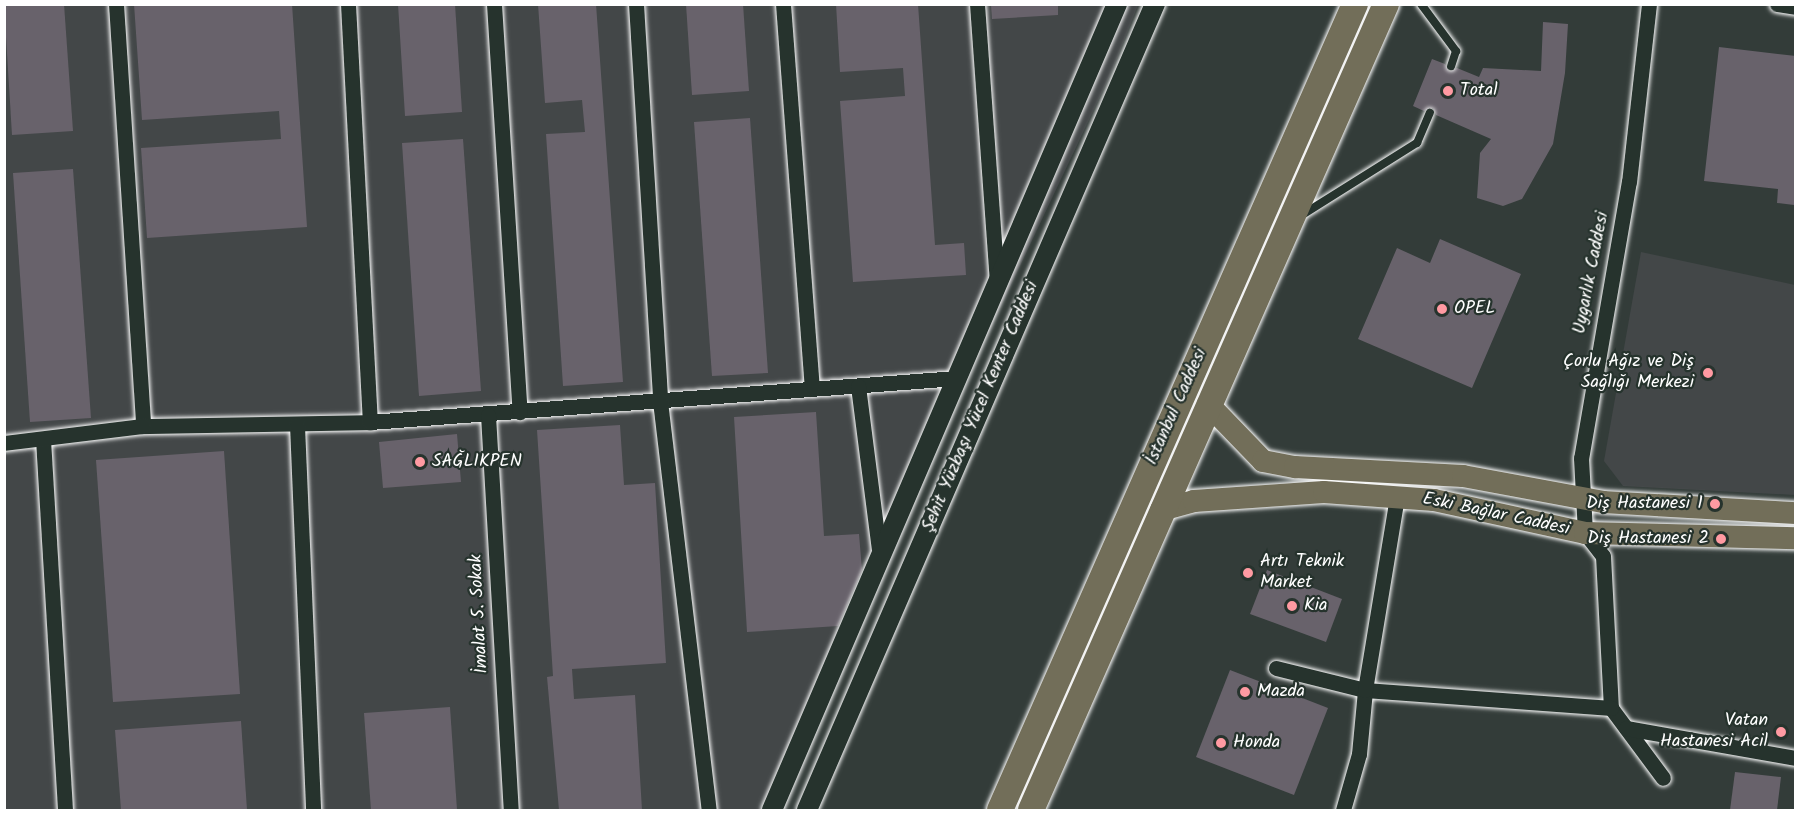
<!DOCTYPE html>
<html>
<head>
<meta charset="utf-8">
<style>
  body { margin:0 }
  #map { position:relative; width:1800px; height:815px; overflow:hidden; background:#333c39; font-family:Kalam,sans-serif }
  div>[style] { position:absolute }
  [style*='--x'] { left:calc(var(--x)*1px); top:calc(var(--y)*1px); width:calc(var(--w)*1px); rotate:calc(var(--a)*1deg) }
  .built>* { inset:0; background:#434748 }
  .building>* { inset:0; background:#68626b }
  .roads { filter:drop-shadow(0 0 2px #fff) drop-shadow(0 0 2px #fff) }
  .lane>* { height:8px; margin:-4px; padding:0 4px; transform-origin:4px; border-radius:4px; background:#26332d }
  .street>* { height:15px; margin:-7.5px; padding:0 7.5px; transform-origin:7.5px; border-radius:7.5px; background:#26332d }
  .secondary>* { height:20px; margin:-10px; padding:0 10px; transform-origin:10px; border-radius:10px; background:#26332d }
  .primary>* { height:22px; margin:-11px; padding:0 11px; transform-origin:11px; border-radius:11px; background:#726e59 }
  .highway>* { height:26px; margin:-13px; padding:0 13px; transform-origin:13px; border-radius:13px; background:#726e59 }
  .dots>* { width:16px; height:16px; translate:-50% -50%; box-sizing:border-box; border:3px solid #26332d; border-radius:50% }
  span { translate:-50% -50%; white-space:nowrap; text-align:center; line-height:1.15; -webkit-text-stroke:4.5px #26332d; paint-order:stroke }
  .poi-label { font-size:18px; color:#fff }
  .left { translate:0 -50%; text-align:left }
  .right { translate:-100% -50%; text-align:right }
  .street-label { font-size:18px; color:#fff }
  .frame { position:absolute; inset:0; border:6px solid #fff; pointer-events:none }
</style>
</head>
<body>
<div id="map">
  <div class="built">
    <div style="clip-path:polygon(5px 5px,1138px 5px,1112px 71px,763px 810px,5px 810px)"></div>
    <div style="clip-path:polygon(1641px 252px,1795px 285px,1795px 495px,1623px 486px,1604px 461px)"></div>
  </div>
  <div class="building">
    <div style="clip-path:polygon(4px 4px,64px 4px,73px 131px,12px 135px)"></div>
    <div style="clip-path:polygon(134px 4px,292px 4px,307px 227px,147px 238px,141px 148px,281px 139px,279px 111px,142px 120px)"></div>
    <div style="clip-path:polygon(398px 4px,455px 4px,462px 112px,405px 116px)"></div>
    <div style="clip-path:polygon(538px 4px,596px 4px,623px 382px,563px 386px,546px 134px,585px 132px,582px 100px,545px 103px)"></div>
    <div style="clip-path:polygon(686px 4px,743px 4px,749px 91px,692px 95px)"></div>
    <div style="clip-path:polygon(836px 4px,918px 4px,935px 245px,964px 243px,966px 275px,853px 282px,840px 101px,905px 96px,903px 68px,840px 72px)"></div>
    <div style="clip-path:polygon(991px 4px,1058px 4px,1058px 15px,992px 19px)"></div>
    <div style="clip-path:polygon(1543px 22px,1568px 24px,1565px 73px,1553px 144px,1522px 199px,1503px 206px,1477px 198px,1480px 153px,1491px 139px,1436px 115px,1433px 108px,1424px 111px,1413px 106px,1432px 59px,1445px 64px,1449px 71px,1457px 68px,1479px 77px,1483px 68px,1541px 71px)"></div>
    <div style="clip-path:polygon(1719px 47px,1796px 56px,1794px 205px,1777px 203px,1778px 189px,1704px 181px)"></div>
    <div style="clip-path:polygon(750px 118px,768px 373px,712px 376px,694px 122px)"></div>
    <div style="clip-path:polygon(463px 139px,481px 391px,419px 396px,402px 143px)"></div>
    <div style="clip-path:polygon(73px 169px,91px 418px,30px 422px,13px 173px)"></div>
    <div style="clip-path:polygon(1440px 239px,1521px 274px,1472px 388px,1358px 339px,1397px 248px,1430px 263px)"></div>
    <div style="clip-path:polygon(816px 412px,824px 536px,859px 534px,862px 570px,838px 626px,747px 632px,734px 417px)"></div>
    <div style="clip-path:polygon(620px 425px,624px 485px,655px 483px,666px 663px,572px 669px,574px 699px,635px 695px,642px 810px,559px 810px,547px 677px,553px 676px,537px 430px)"></div>
    <div style="clip-path:polygon(457px 434px,461px 482px,383px 488px,379px 442px)"></div>
    <div style="clip-path:polygon(224px 451px,240px 694px,113px 702px,96px 460px)"></div>
    <div style="clip-path:polygon(1267px 570px,1342px 599px,1326px 642px,1250px 614px)"></div>
    <div style="clip-path:polygon(1230px 670px,1328px 708px,1294px 795px,1196px 757px)"></div>
    <div style="clip-path:polygon(450px 707px,457px 810px,371px 810px,364px 713px)"></div>
    <div style="clip-path:polygon(241px 721px,247px 810px,121px 810px,115px 730px)"></div>
    <div style="clip-path:polygon(1735px 772px,1781px 777px,1777px 810px,1730px 810px)"></div>
  </div>
  <div class="roads">
    <div class="lane">
      <div style="--x:1421;--y:4;--w:59;--a:53.3"></div>
      <div style="--x:1456;--y:51;--w:16;--a:108"></div>
      <div style="--x:1302;--y:215;--w:136;--a:-32.1"></div>
      <div style="--x:1417;--y:143;--w:33;--a:-67"></div>
    </div>
    <div class="street">
      <div style="--x:116;--y:4;--w:423;--a:86.3"></div>
      <div style="--x:143;--y:426;--w:227;--a:-1"></div>
      <div style="--x:370;--y:422;--w:589;--a:-4.29"></div>
      <div style="--x:348;--y:4;--w:419;--a:87"></div>
      <div style="--x:494;--y:4;--w:409;--a:86.4"></div>
      <div style="--x:636;--y:4;--w:398;--a:86.5"></div>
      <div style="--x:660;--y:401;--w:412;--a:83.2"></div>
      <div style="--x:783;--y:4;--w:386;--a:85.7"></div>
      <div style="--x:977;--y:4;--w:280;--a:85.9"></div>
      <div style="--x:1649;--y:4;--w:178;--a:96.4"></div>
      <div style="--x:1629;--y:181;--w:281;--a:99.8"></div>
      <div style="--x:1581;--y:458;--w:75;--a:86.9"></div>
      <div style="--x:1585;--y:533;--w:29;--a:52"></div>
      <div style="--x:1603;--y:556;--w:152;--a:87"></div>
      <div style="--x:1611;--y:708;--w:87;--a:53.4"></div>
      <div style="--x:1777;--y:4;--w:19;--a:9"></div>
      <div style="--x:858;--y:386;--w:173;--a:82.7"></div>
      <div style="--x:488;--y:415;--w:396;--a:86.7"></div>
      <div style="--x:297;--y:425;--w:385;--a:87.6"></div>
      <div style="--x:43;--y:439;--w:372;--a:86.6"></div>
      <div style="--x:4;--y:443;--w:140;--a:-7"></div>
      <div style="--x:1276;--y:668;--w:92;--a:13.9"></div>
      <div style="--x:1365;--y:690;--w:247;--a:4.2"></div>
      <div style="--x:1626;--y:728;--w:173;--a:10"></div>
      <div style="--x:1343;--y:810;--w:58;--a:-74.1"></div>
      <div style="--x:1359;--y:754;--w:64;--a:-84.6"></div>
      <div style="--x:1365;--y:690;--w:197;--a:-80.6"></div>
    </div>
    <div class="secondary">
      <div style="--x:772;--y:810;--w:877;--a:-66.83"></div>
      <div style="--x:807;--y:810;--w:878;--a:-66.65"></div>
    </div>
    <div class="primary">
      <div style="--x:1208;--y:404;--w:79;--a:46"></div>
      <div style="--x:1263;--y:461;--w:33;--a:11"></div>
      <div style="--x:1295;--y:467;--w:168;--a:3.1"></div>
      <div style="--x:1463;--y:476;--w:142;--a:10.5"></div>
      <div style="--x:1603;--y:502;--w:193;--a:3.3"></div>
      <div style="--x:1161;--y:510;--w:34;--a:-15"></div>
      <div style="--x:1194;--y:501;--w:130;--a:-4"></div>
      <div style="--x:1324;--y:492;--w:110;--a:4.2"></div>
      <div style="--x:1434;--y:500;--w:155;--a:12.3"></div>
      <div style="--x:1585;--y:533;--w:211;--a:1.4"></div>
    </div>
    <div class="highway">
      <div style="--x:1000;--y:810;--w:881;--a:-66.23"></div>
      <div style="--x:1031;--y:810;--w:881;--a:-66.23"></div>
    </div>
  </div>
  <div class="dots">
    <div style="left:1448px;top:91px;background:#ff9aa2"></div>
    <div style="left:1442px;top:309px;background:#ff9aa2"></div>
    <div style="left:1708px;top:373px;background:#ff9aa2"></div>
    <div style="left:420px;top:462px;background:#ff9aa2"></div>
    <div style="left:1715px;top:504px;background:#ff9aa2"></div>
    <div style="left:1721px;top:539px;background:#ff9aa2"></div>
    <div style="left:1248px;top:573px;background:#ff9aa2"></div>
    <div style="left:1292px;top:606px;background:#ff9aa2"></div>
    <div style="left:1245px;top:692px;background:#ff9aa2"></div>
    <div style="left:1781px;top:732px;background:#ff9aa2"></div>
    <div style="left:1221px;top:743px;background:#ff9aa2"></div>
  </div>
  <div class="poi-label">
    <span class="left" style="left:1460px;top:91px">Total</span>
    <span class="left" style="left:1454px;top:309px">OPEL</span>
    <span class="right" style="left:1694px;top:373px">Çorlu Ağız ve Diş<br>Sağlığı Merkezi</span>
    <span class="left" style="left:432px;top:462px">SAĞLIKPEN</span>
    <span class="right" style="left:1703px;top:504px">Diş Hastanesi 1</span>
    <span class="right" style="left:1709px;top:539px">Diş Hastanesi 2</span>
    <span class="left" style="left:1260px;top:573px">Artı Teknik<br>Market</span>
    <span class="left" style="left:1304px;top:606px">Kia</span>
    <span class="left" style="left:1257px;top:692px">Mazda</span>
    <span class="right" style="left:1768px;top:732px">Vatan<br>Hastanesi Acil</span>
    <span class="left" style="left:1233px;top:743px">Honda</span>
  </div>
  <div class="street-label">
    <span style="left:1592px;top:273px;rotate:-79deg">Uygarlık Caddesi</span>
    <span style="left:981px;top:407px;rotate:-67deg">Şehit Yüzbaşı Yücel Kenter Caddesi</span>
    <span style="left:1177px;top:407px;rotate:-66deg">İstanbul Caddesi</span>
    <span style="left:1496px;top:515px;rotate:12deg">Eski Bağlar Caddesi</span>
    <span style="left:480px;top:614px;rotate:-93deg">İmalat 5. Sokak</span>
  </div>
  <div class="frame"></div>
</div>
</body>
</html>
